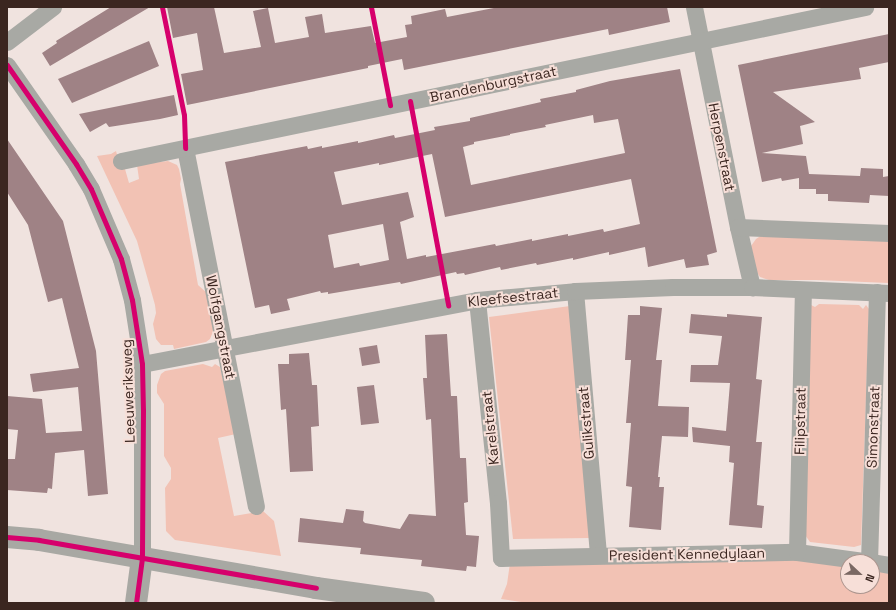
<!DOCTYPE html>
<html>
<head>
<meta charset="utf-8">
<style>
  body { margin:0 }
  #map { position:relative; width:896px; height:610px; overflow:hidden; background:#f0e3df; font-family:"Space Grotesk",sans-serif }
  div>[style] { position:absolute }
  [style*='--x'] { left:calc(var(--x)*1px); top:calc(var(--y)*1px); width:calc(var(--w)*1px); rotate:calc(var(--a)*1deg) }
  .green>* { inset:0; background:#f2c2b4 }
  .building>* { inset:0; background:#9f8285 }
  .street>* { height:17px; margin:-8.5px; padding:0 8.5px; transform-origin:8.5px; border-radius:8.5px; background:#a8a9a4 }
  .secondary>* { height:22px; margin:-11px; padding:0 11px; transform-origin:11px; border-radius:11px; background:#a8a8a3 }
  .cycleway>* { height:5px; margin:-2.5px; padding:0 2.5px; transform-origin:2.5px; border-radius:2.5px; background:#d6006c }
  span { translate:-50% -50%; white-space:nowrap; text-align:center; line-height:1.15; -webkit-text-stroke:4px #f7dfd8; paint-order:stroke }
  .street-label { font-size:14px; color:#3b2620 }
  .frame { position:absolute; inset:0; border:8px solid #3b2620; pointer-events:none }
  .north { position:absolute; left:840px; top:554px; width:40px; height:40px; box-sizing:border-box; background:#f7dfd8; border:1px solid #ac958e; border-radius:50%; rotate:112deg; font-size:11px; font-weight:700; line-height:16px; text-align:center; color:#3b2620 }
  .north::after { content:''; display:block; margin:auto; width:14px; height:18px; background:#7a6863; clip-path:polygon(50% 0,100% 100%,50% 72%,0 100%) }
</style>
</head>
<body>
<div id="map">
  <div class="green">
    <div style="clip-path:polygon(116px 151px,121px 169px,125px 169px,129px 183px,139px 179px,137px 165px,168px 161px,177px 165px,179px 169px,181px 179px,180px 184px,198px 285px,207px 293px,214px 329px,210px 339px,206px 342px,174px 349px,173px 345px,161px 345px,156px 339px,153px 324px,156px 313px,155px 305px,137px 241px,97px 156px,111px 154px)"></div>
    <div style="clip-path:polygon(762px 235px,889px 239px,889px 283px,816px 280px,769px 280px,760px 277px,756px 271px,751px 246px,756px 239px)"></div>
    <div style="clip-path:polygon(819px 304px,859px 305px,863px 309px,866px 305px,869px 309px,861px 545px,854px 547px,810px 542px,805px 535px,810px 307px,811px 305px,815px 307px)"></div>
    <div style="clip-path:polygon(570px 306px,590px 538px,513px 539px,489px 317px)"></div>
    <div style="clip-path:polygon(203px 364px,212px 367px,215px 364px,220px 367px,236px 434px,218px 438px,234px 516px,263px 511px,274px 521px,281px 556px,175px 540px,166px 531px,165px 488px,171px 479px,171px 468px,164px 456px,164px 404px,157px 393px,157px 385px,161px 374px,165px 371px)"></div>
    <div style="clip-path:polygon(779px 556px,848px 566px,848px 586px,872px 586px,872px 570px,889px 572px,889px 603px,528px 603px,501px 599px,507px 584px,510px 563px)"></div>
  </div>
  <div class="building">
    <div style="clip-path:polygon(111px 7px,150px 7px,50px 66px,42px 53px,57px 43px,56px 41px)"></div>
    <div style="clip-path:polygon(167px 7px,214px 7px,224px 53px,261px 47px,253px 11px,268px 8px,275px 43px,309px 37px,305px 17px,322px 14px,325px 33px,371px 26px,375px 43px,407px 37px,405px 25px,412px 24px,411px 16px,445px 9px,447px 17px,499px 7px,667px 7px,670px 22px,609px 35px,608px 29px,404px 70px,402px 59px,368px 66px,368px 68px,187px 105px,181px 74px,203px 70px,197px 33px,173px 38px)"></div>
    <div style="clip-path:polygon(889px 34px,889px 62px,859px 68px,861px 79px,773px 92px,815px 122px,800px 126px,803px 144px,762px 153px,806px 156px,809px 174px,860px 176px,861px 168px,883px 169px,883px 177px,889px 176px,889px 196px,870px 195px,869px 203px,828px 201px,828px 194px,816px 194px,816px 189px,799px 189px,799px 178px,782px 181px,781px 178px,762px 182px,738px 65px)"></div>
    <div style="clip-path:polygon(149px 41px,159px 66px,72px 103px,58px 79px)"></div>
    <div style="clip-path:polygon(evenodd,680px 69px,717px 252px,707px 255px,709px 265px,686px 268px,684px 259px,648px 267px,645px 247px,609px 255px,609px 252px,573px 260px,573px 258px,537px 265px,536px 263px,501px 270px,500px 267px,465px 275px,464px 273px,457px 274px,456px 272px,401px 284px,400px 282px,328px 294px,328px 292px,321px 293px,320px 291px,287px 299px,290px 310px,271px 314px,269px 305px,255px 308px,225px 162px,307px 146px,308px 149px,322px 146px,322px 148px,358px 141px,358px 143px,394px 135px,395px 138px,435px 130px,434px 127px,470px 121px,470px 118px,541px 102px,540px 99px,576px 92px,576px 90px,610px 81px,680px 69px,593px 115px,594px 123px,618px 119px,625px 153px,471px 185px,463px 147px,474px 144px,474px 142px,510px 135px,510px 134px,546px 127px,545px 125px,593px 115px,680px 69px,432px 154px,445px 217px,631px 179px,640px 224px,604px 232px,603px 229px,568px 236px,568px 234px,532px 241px,532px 239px,496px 246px,495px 244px,426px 257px,426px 255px,407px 259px,400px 222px,414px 217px,408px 192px,342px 205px,334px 172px,379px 163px,379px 165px,432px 154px,680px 69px,383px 224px,389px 260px,360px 266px,359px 263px,334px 268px,328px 235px,383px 224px)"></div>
    <div style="clip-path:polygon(174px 95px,178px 115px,160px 119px,109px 127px,106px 123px,90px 132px,79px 114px)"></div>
    <div style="clip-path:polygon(7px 139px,63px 221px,96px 351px,108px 494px,88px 496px,84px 450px,55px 453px,52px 489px,48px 488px,47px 493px,7px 490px,7px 459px,15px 459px,18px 430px,7px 429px,7px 396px,42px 399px,46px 433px,82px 431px,78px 387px,33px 392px,30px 374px,79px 368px,62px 298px,48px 302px,28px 225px,7px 192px)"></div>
    <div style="clip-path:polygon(640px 306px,662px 308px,656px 360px,662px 360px,658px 406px,689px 407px,688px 437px,662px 436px,658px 477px,660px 477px,659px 487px,664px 487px,661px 530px,629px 527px,632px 487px,626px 486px,631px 423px,626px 423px,631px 360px,625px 360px,628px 315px,640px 315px)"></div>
    <div style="clip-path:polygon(691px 314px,727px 317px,727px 314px,762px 317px,756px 379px,762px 380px,756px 442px,762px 442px,757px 505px,764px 506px,762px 528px,729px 525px,734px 463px,729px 462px,730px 446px,693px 442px,692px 427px,726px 431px,730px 383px,690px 382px,691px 365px,718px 365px,722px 336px,689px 333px)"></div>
    <div style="clip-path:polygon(447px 334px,451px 396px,457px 396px,460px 458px,466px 458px,468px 502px,464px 503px,466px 535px,479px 536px,476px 567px,467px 566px,466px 571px,421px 566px,422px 560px,360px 554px,361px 548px,298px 542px,300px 518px,343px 523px,346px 509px,364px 511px,363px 521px,365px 523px,400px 529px,409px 514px,436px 516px,431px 419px,426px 420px,423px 378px,427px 378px,425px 335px)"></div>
    <div style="clip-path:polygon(377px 345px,380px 363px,362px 366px,359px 348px)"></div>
    <div style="clip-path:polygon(309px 353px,312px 385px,317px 385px,319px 426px,311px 427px,313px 471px,290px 472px,286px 409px,281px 410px,278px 364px,289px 364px,289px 354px)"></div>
    <div style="clip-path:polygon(374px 385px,379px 423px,361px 425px,357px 387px)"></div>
  </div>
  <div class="street">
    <div style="--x:694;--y:7;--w:224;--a:78.7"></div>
    <div style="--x:738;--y:227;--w:62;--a:76.9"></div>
    <div style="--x:7;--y:42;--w:58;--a:-37.3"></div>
    <div style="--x:7;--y:65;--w:121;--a:55.1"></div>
    <div style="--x:76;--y:164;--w:29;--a:59"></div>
    <div style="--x:91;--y:189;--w:76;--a:66.8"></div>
    <div style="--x:121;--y:259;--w:42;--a:75"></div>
    <div style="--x:132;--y:300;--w:65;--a:81.1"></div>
    <div style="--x:142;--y:364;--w:194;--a:90"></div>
    <div style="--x:185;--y:148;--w:365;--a:78.8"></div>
    <div style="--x:121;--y:161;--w:760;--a:-11.69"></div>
    <div style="--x:738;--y:227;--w:151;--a:2.3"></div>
    <div style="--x:575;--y:291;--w:265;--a:85"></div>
    <div style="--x:477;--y:300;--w:204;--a:84.1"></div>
    <div style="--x:498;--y:503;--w:55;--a:86.9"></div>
    <div style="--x:501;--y:558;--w:296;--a:-1.2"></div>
    <div style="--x:797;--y:552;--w:76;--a:7.6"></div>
    <div style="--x:142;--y:364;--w:341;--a:-10.8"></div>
    <div style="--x:477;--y:300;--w:98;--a:-5.2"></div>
    <div style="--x:575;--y:291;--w:98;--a:-2.3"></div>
    <div style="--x:673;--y:287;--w:79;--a:0"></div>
    <div style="--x:752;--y:287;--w:137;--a:2.5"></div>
    <div style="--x:797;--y:552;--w:262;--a:-88.7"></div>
    <div style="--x:869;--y:562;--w:270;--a:-88.3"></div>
    <div style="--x:872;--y:562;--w:17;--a:10"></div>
  </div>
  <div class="secondary">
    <div style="--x:7;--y:537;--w:32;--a:5"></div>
    <div style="--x:39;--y:540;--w:281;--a:9.8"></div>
    <div style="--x:316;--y:588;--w:109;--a:7.9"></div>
    <div style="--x:136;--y:603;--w:45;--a:-82.4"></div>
  </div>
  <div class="cycleway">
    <div style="--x:162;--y:7;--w:110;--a:78.5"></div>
    <div style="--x:184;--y:115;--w:33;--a:88"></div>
    <div style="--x:371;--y:7;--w:100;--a:79"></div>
    <div style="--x:7;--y:65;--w:121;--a:55.1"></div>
    <div style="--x:76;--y:164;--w:29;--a:59"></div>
    <div style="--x:91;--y:189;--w:76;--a:66.8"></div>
    <div style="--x:121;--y:259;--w:42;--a:75"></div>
    <div style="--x:132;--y:300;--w:65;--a:81.1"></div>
    <div style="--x:142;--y:364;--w:46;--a:88.8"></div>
    <div style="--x:143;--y:410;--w:148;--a:90.4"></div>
    <div style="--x:142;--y:558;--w:45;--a:97.6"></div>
    <div style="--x:410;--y:101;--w:208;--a:79.4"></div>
    <div style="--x:7;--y:537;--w:32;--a:5"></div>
    <div style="--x:39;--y:540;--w:281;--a:9.8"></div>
  </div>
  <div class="street-label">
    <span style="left:493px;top:84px;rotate:-12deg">Brandenburgstraat</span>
    <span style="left:722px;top:147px;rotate:79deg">Herpenstraat</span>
    <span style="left:513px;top:297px;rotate:-6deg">Kleefsestraat</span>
    <span style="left:221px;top:327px;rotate:79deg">Wolfgangstraat</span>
    <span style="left:128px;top:391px;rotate:-92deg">Leeuweriksweg</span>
    <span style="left:800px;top:421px;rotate:-89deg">Filipstraat</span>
    <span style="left:586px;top:423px;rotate:-95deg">Gulikstraat</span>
    <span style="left:873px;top:427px;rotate:-88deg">Simonstraat</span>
    <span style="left:490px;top:428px;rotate:-96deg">Karelstraat</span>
    <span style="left:687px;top:554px;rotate:-1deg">President Kennedylaan</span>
  </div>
  <div class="frame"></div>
  <div class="north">N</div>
</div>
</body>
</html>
